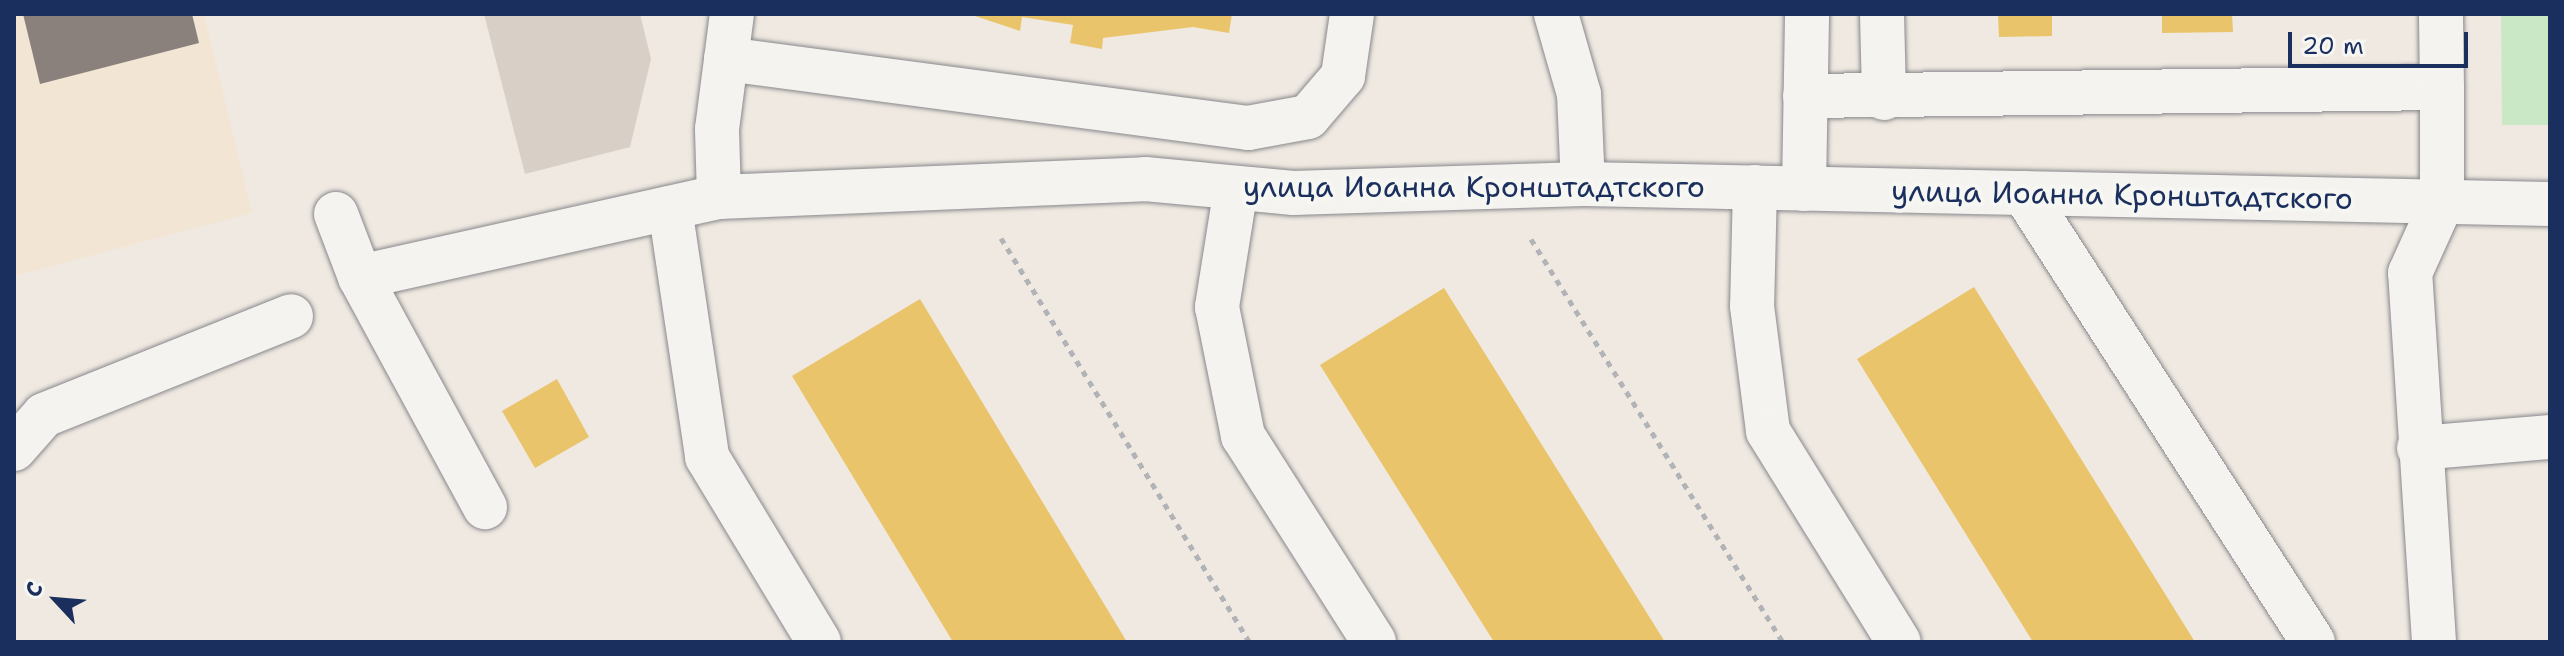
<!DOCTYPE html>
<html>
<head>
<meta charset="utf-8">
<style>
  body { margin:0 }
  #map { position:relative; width:2564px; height:656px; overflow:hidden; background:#f0e9e1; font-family:"Shantell Sans",sans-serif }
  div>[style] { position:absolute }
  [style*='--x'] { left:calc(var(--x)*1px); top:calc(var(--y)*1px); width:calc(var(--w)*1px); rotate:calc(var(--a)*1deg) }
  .built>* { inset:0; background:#f3e5d4 }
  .green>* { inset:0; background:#cae8c6 }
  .homes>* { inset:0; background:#e9c46a }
  .industry>* { inset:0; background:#8a817c }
  .building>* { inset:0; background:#d8d0c7 }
  .path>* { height:5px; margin-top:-2.5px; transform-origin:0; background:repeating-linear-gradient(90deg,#b1b3b6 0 6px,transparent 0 12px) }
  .roads { filter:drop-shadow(0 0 2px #87888d) drop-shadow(0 0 2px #87888d) }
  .minor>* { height:44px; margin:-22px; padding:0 22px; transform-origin:22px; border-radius:22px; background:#f4f3f0 }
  span { translate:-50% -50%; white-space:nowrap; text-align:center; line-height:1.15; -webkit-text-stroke:8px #f6f6f2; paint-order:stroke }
  .street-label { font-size:30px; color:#1b2f5e }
  .frame { position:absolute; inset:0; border:16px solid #1b2f5e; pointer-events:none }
  .north { position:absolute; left:16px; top:560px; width:80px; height:80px; -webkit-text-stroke:6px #f6f6f2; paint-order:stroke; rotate:296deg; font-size:22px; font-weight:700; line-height:32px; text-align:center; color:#1b2f5e }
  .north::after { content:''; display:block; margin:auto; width:28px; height:36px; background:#1b2f5e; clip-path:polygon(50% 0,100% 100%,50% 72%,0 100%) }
  .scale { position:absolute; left:2288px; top:32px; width:180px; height:36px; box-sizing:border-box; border:4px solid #1b2f5e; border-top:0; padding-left:10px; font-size:24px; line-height:28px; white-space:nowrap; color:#1b2f5e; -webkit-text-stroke:6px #f6f6f2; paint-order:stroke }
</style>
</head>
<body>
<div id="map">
  <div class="built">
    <div style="clip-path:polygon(14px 14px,204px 14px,252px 213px,14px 276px)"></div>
  </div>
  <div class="green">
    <div style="clip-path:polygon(2501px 14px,2550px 14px,2550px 125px,2502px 125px)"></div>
  </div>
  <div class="homes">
    <div style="clip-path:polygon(1232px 14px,1229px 33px,1193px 27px,1103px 38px,1102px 49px,1070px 43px,1073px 25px,1022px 17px,1020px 31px,972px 15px)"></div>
    <div style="clip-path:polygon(1998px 14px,2052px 14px,2052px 36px,1999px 37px)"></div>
    <div style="clip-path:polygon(2162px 14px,2232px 14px,2233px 32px,2162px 33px)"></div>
    <div style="clip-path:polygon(1974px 287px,2195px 642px,2033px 642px,1857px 359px)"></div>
    <div style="clip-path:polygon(1444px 288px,1665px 642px,1494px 642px,1382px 464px,1320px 365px)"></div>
    <div style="clip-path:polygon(920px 299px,1127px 642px,953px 642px,792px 376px)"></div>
    <div style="clip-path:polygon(557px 379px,589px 437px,535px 468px,502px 411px)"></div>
  </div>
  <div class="industry">
    <div style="clip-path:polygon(23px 14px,192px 14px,199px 43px,40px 84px)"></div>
  </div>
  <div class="building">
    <div style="clip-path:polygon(484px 14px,640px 14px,651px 59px,630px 147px,525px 174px)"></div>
  </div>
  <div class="path">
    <div style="--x:1001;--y:238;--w:475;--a:58.4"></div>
    <div style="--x:1531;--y:239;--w:475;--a:58"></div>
  </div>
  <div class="roads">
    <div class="minor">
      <div style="--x:1556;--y:14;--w:83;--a:74"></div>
      <div style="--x:1579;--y:94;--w:90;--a:87.5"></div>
      <div style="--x:1882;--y:14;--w:84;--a:88.6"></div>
      <div style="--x:726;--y:59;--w:527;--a:7.53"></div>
      <div style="--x:1248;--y:128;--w:61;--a:-10.4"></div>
      <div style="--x:1308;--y:117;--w:54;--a:-49.5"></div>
      <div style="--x:1343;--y:76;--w:63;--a:-81.7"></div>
      <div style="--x:1805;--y:96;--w:637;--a:-0.72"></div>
      <div style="--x:2442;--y:88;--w:74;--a:-90.8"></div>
      <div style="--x:1755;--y:187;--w:119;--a:91.4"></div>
      <div style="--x:1752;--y:306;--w:126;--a:82.7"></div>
      <div style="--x:1768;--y:431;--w:248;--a:58.2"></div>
      <div style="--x:1236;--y:188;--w:121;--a:99.1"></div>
      <div style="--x:1217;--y:307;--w:132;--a:78.6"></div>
      <div style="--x:1243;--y:436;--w:244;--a:57.5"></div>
      <div style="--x:1804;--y:189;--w:175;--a:-89"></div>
      <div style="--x:2024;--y:193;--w:534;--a:57.23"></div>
      <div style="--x:719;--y:197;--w:68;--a:-91.7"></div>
      <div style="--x:717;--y:129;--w:116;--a:-82.6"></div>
      <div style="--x:670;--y:208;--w:252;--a:81.5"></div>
      <div style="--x:707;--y:457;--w:216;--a:58.8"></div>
      <div style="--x:336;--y:214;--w:67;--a:69.1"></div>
      <div style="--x:360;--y:277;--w:262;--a:61.5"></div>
      <div style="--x:360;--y:277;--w:368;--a:-12.6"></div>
      <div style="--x:719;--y:197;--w:426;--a:-2.4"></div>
      <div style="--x:1145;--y:179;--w:149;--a:5.4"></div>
      <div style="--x:1293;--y:193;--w:290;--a:-1.8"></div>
      <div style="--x:1583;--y:184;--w:967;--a:1.18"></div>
      <div style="--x:2419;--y:448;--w:131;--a:-4.8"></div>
      <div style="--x:14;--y:449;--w:45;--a:-48.6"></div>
      <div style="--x:44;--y:415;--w:266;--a:-21.8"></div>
      <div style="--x:2434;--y:642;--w:370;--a:-93.7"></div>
      <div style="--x:2410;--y:273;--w:78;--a:-65.7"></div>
      <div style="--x:2442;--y:202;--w:114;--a:-90"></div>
    </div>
  </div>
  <div class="street-label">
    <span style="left:1474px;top:187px">улица Иоанна Кронштадтского</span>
    <span style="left:2122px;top:195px;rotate:1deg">улица Иоанна Кронштадтского</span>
  </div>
  <div class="frame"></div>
  <div class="north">С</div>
  <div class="scale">20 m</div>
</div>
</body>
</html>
